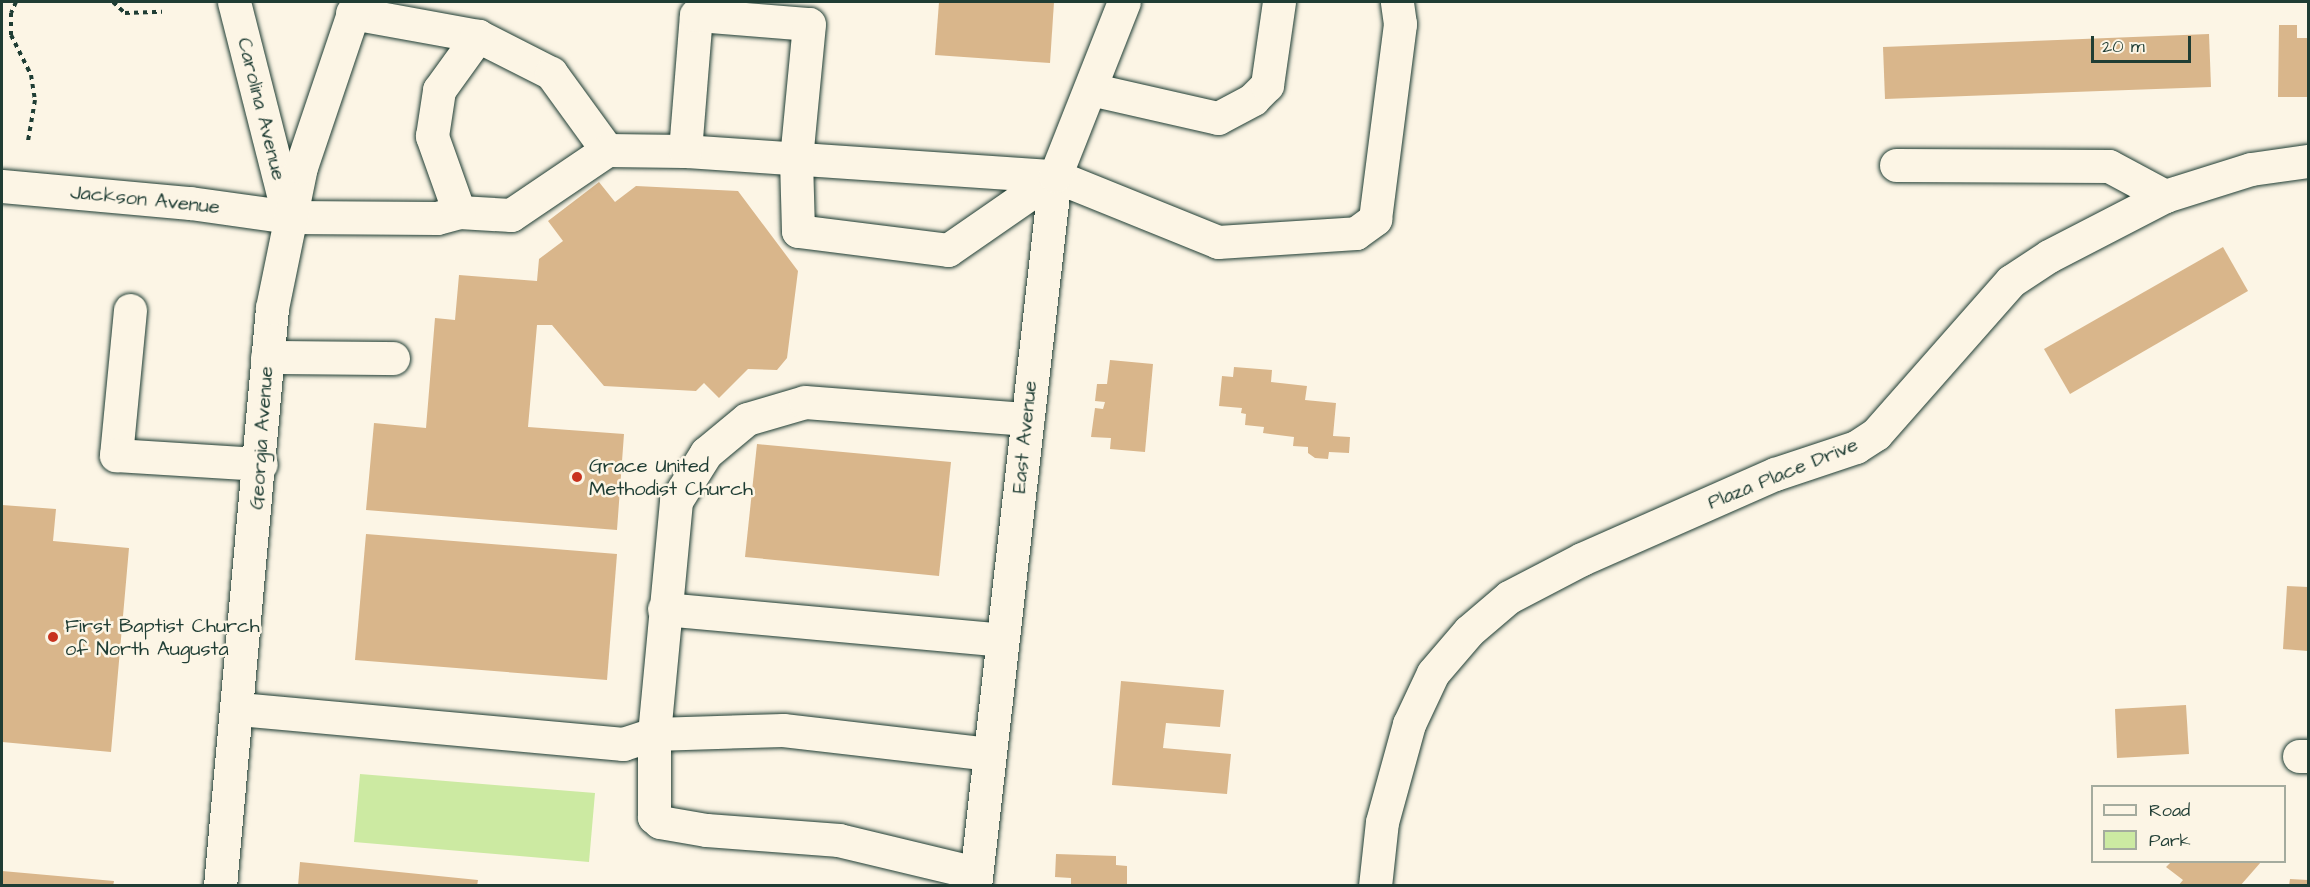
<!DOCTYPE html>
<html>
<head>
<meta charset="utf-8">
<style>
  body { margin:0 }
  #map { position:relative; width:2310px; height:887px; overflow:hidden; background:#fcf5e5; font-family:"Architects Daughter",sans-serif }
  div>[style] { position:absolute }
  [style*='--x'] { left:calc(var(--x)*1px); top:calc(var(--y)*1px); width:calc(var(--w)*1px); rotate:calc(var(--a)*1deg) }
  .green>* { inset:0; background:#cceaa2 }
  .building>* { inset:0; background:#d9b68b }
  .path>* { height:4px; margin-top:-2px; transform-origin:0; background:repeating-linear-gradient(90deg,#1f3d34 0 4.5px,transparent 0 9px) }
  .roads { filter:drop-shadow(0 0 2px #1f3d34) drop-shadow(0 0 2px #1f3d34) }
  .minor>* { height:33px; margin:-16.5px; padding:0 16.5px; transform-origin:16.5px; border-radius:16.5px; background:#fcf5e5 }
  .major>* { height:33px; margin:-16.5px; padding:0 16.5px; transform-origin:16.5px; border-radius:16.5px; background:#fcf5e5 }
  .dots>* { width:16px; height:16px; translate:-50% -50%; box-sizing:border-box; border:3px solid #fcf5e5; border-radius:50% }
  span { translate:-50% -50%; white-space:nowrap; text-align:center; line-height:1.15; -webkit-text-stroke:5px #fcf5e5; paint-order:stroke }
  .street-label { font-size:20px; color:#1f3d34 }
  .poi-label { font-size:20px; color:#1f3d34 }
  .left { translate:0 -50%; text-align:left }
  .frame { position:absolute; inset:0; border:3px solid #1f3d34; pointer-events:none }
  .legend { position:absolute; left:2091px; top:785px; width:195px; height:78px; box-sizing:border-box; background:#fcf5e5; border:2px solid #a4ab9e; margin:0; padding:8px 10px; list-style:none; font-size:18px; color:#1f3d34 }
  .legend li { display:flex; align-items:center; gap:12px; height:30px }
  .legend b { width:30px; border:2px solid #a4ab9e }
  .scale { position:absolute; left:2091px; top:36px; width:100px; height:27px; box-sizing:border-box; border:3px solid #1f3d34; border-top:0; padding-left:8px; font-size:18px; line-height:21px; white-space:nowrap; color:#1f3d34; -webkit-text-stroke:4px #fcf5e5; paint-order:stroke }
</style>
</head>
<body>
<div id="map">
  <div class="green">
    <div style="clip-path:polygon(360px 774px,595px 793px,589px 862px,354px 842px)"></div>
  </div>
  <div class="building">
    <div style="clip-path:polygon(939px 2px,1054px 2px,1050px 63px,935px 55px)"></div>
    <div style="clip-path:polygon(2279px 25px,2297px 25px,2297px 38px,2308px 38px,2308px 97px,2278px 97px)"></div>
    <div style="clip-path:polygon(2209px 34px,2211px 87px,1885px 99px,1883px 47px)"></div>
    <div style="clip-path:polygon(599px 182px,615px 202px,636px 186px,738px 191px,798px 271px,787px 358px,777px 370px,748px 369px,719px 398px,704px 383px,696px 391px,604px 386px,552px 325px,537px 325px,528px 427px,624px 434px,617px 530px,366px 510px,374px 423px,426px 428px,435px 318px,455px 320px,459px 275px,537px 281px,539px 259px,563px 241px,548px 221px)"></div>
    <div style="clip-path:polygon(2223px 247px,2248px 291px,2070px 394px,2044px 349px)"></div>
    <div style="clip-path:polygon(1110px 360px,1153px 364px,1145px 452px,1110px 449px,1111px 438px,1091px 437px,1095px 408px,1103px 409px,1105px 402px,1095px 401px,1097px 384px,1107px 384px)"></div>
    <div style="clip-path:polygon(1234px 367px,1272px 370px,1271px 382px,1307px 386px,1305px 400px,1336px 403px,1333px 436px,1350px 437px,1349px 453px,1329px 452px,1328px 459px,1315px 458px,1308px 453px,1308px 447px,1293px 446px,1294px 437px,1263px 433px,1264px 427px,1245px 425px,1246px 414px,1241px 413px,1242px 408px,1219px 406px,1222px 376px,1233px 377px)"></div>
    <div style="clip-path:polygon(757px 444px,951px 462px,939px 576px,745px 557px)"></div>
    <div style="clip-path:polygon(2px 505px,56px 509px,53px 541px,129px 548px,111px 752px,2px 742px)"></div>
    <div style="clip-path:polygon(366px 534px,617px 554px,607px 680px,355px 660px)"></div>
    <div style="clip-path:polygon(2287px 586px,2308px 587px,2308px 651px,2283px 649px)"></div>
    <div style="clip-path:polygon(1121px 681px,1224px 690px,1220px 727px,1166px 723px,1163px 748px,1231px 754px,1227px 794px,1112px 785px)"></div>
    <div style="clip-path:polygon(2186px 705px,2189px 754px,2117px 758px,2115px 709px)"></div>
    <div style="clip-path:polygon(1056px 854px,1116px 856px,1116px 865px,1127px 866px,1127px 886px,1071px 886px,1071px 878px,1055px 877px)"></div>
    <div style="clip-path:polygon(300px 862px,478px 880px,477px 886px,298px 886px)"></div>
    <div style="clip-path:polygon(2171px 862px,2261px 862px,2240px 886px,2178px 886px,2183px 880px,2166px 867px)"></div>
    <div style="clip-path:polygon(2px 871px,114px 881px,113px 886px,2px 886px)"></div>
    <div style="clip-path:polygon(2290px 879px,2308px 880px,2308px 886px,2289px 886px)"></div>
  </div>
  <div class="path">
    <div style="--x:16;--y:2;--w:12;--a:114"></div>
    <div style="--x:11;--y:13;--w:22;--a:90"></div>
    <div style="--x:11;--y:35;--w:45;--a:63.4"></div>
    <div style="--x:31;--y:75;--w:25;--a:81"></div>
    <div style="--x:35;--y:100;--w:42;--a:99.7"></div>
    <div style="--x:113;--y:2;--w:16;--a:43"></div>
    <div style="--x:125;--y:13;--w:37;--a:-2"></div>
  </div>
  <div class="roads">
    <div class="minor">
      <div style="--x:234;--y:2;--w:222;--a:75.7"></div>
      <div style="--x:352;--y:13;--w:128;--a:10.3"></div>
      <div style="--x:478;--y:36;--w:82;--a:26.9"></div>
      <div style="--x:551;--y:73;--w:95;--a:54"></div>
      <div style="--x:1090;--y:89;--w:131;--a:12.8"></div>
      <div style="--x:1218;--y:118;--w:40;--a:-28"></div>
      <div style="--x:1253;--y:99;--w:20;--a:-45"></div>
      <div style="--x:1267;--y:85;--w:84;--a:-81.8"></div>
      <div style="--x:685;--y:151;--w:371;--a:3.9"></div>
      <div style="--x:1055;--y:176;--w:176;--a:22"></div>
      <div style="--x:1218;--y:242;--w:138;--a:-3.7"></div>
      <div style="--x:1356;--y:233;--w:24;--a:-36"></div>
      <div style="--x:1375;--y:219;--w:197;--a:-82.7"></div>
      <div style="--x:1400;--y:24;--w:22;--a:-98"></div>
      <div style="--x:1896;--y:165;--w:213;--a:0.3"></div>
      <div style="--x:2109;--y:166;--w:64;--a:28.2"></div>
      <div style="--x:2;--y:186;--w:189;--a:5.2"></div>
      <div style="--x:190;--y:203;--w:100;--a:8"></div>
      <div style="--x:289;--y:217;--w:148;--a:0.4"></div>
      <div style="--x:437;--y:218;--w:23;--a:-15"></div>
      <div style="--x:459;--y:212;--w:52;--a:3.3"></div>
      <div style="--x:511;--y:215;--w:116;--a:-34.1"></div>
      <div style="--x:607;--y:150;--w:78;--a:0.7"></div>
      <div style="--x:685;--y:151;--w:136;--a:-85.4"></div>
      <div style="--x:696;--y:15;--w:113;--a:4.6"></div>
      <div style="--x:809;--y:24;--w:136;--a:95.5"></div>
      <div style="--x:796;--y:159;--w:72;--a:88.4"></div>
      <div style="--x:798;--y:231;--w:151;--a:7.2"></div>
      <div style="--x:948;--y:250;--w:130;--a:-34.7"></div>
      <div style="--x:459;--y:212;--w:81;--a:-109.6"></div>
      <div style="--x:432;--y:136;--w:47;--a:-81.3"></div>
      <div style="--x:439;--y:90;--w:67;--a:-54.2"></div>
      <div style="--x:130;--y:310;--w:146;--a:95.5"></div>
      <div style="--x:116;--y:455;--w:145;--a:3.6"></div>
      <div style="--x:267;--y:357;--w:126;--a:0.5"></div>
      <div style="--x:664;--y:609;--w:339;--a:5.2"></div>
      <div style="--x:239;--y:709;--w:386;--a:5.2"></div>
      <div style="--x:623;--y:744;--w:33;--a:-18"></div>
      <div style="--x:654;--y:734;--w:129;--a:-1.8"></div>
      <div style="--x:783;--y:730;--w:207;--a:6.6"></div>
      <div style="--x:2299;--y:756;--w:9;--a:0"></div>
      <div style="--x:976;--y:873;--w:141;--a:-166.5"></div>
      <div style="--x:839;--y:840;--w:133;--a:-175.7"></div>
      <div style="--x:706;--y:830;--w:47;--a:-170.1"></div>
      <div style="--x:660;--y:822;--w:8;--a:-140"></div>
      <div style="--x:654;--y:817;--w:83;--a:-90"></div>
      <div style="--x:654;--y:734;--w:234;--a:-84.6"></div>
      <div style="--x:676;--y:501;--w:57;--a:-58"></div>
      <div style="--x:706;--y:453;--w:53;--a:-39.7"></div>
      <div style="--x:747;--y:419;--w:60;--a:-16.3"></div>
      <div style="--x:805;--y:402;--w:223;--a:4.4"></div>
      <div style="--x:975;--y:886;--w:714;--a:-83.57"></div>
      <div style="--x:1055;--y:176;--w:187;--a:-68.4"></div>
      <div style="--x:1375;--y:886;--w:64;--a:-83.8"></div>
      <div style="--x:1382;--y:822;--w:102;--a:-74.6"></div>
      <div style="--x:1409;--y:724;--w:56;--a:-64.8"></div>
      <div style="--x:1433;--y:673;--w:55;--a:-49.4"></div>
      <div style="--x:1469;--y:631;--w:52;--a:-40.4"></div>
      <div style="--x:1509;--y:597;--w:82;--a:-27.5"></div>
      <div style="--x:1582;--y:559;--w:211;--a:-23.8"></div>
      <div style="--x:1775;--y:474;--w:85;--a:-18.4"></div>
      <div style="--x:1856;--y:447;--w:24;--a:-33"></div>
      <div style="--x:1876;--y:434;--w:204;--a:-48.6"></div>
      <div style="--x:2011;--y:281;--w:45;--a:-33.3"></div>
      <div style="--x:2049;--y:256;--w:131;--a:-27.3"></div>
      <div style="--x:2165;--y:196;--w:90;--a:-17.4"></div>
      <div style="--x:2251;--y:169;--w:58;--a:-8"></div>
    </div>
    <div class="major">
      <div style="--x:220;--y:886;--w:580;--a:-84.86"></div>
      <div style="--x:272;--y:308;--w:144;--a:-78.4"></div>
      <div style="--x:301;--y:167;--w:174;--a:-71.3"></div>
    </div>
  </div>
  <div class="dots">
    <div style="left:577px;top:477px;background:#c8321e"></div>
    <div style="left:53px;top:637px;background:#c8321e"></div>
  </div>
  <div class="street-label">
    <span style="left:261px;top:109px;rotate:76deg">Carolina Avenue</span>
    <span style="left:145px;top:200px;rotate:6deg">Jackson Avenue</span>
    <span style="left:1025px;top:437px;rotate:-84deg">East Avenue</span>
    <span style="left:262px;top:438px;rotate:-86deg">Georgia Avenue</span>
    <span style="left:1783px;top:474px;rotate:-22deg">Plaza Place Drive</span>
  </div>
  <div class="poi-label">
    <span class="left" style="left:589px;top:478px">Grace United<br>Methodist Church</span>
    <span class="left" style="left:65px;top:638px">First Baptist Church<br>of North Augusta</span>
  </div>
  <div class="frame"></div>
  <ul class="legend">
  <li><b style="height:8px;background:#fcf5e5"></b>Road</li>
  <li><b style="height:16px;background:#cceaa2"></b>Park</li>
  </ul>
  <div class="scale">20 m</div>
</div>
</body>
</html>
